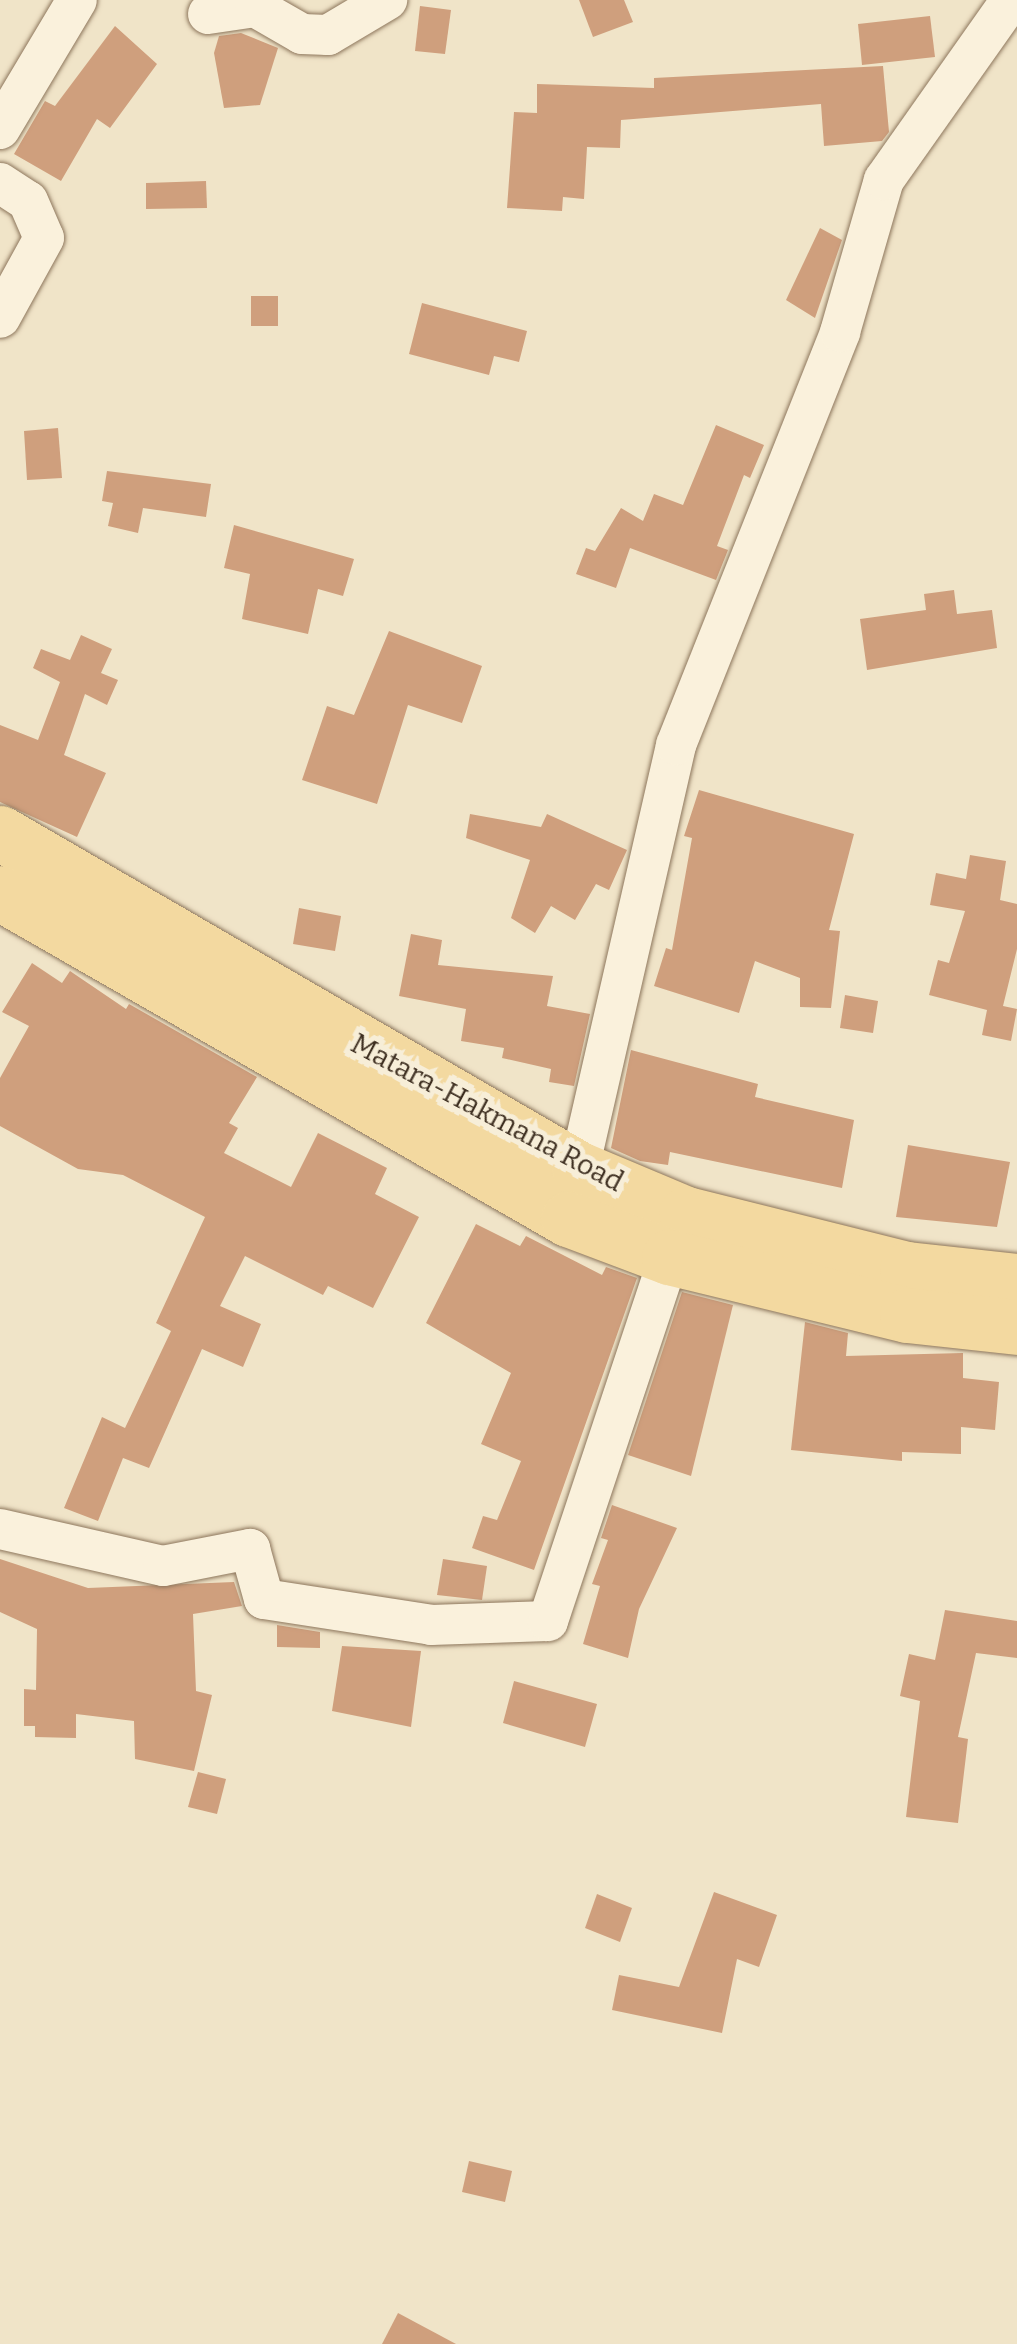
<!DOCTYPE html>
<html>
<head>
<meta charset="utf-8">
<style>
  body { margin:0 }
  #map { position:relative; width:1017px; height:2344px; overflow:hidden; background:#f0e4c8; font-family:Bitter,serif }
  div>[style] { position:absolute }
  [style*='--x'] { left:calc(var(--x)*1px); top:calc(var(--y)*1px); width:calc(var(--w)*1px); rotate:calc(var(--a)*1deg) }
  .building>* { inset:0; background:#cf9f7d }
  .roads { filter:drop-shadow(0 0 2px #8d765c) drop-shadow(0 0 2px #8d765c) }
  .minor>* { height:40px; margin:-20px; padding:0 20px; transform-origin:20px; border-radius:20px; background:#faf1dc }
  .primary>* { height:55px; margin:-27.5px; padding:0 27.5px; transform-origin:27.5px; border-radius:27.5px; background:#f3d9a0 }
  span { translate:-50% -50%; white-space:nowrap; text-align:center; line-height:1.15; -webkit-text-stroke:10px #f7eed8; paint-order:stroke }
  .street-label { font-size:28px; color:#3d2e20 }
</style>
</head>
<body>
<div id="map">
  <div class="building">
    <div style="clip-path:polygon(579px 0,624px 0,633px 22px,593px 37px)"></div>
    <div style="clip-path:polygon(420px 6px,451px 10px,445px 54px,415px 51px)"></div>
    <div style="clip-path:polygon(930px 16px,935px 57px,862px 65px,858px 24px)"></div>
    <div style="clip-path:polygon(115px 26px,157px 64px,110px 128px,97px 119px,61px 181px,14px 154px,45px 101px,55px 106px)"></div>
    <div style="clip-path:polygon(241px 33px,278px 48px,260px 105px,224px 108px,214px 53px,219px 36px)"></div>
    <div style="clip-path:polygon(883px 66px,889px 132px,882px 141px,824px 146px,821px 104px,621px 120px,620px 148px,587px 147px,584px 199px,563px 197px,562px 211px,507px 208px,514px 112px,537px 113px,537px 84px,654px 88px,654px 78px)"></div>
    <div style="clip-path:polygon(206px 181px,207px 208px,146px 209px,146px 183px)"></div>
    <div style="clip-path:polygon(820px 228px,842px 240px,815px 318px,786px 300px)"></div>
    <div style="clip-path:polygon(251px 296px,278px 296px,278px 326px,251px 326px)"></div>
    <div style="clip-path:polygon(422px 303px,527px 331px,519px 362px,494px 356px,489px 375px,409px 354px)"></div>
    <div style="clip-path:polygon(716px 425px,764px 445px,750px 478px,744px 475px,717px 546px,728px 550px,716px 580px,630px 548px,616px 588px,576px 574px,586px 548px,595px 551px,621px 508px,643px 521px,654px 494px,683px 505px)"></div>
    <div style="clip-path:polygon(58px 428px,62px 478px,27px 480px,24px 431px)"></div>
    <div style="clip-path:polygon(107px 471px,211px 484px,206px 517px,143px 508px,138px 533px,108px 526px,113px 503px,102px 501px)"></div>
    <div style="clip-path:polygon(234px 525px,354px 559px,343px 596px,318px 589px,308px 634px,242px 619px,250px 574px,224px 568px)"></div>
    <div style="clip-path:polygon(954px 590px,957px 614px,992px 610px,997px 648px,867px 670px,860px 619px,926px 610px,924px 594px)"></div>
    <div style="clip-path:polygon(389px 631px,482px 666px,462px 723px,408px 705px,377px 804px,302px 780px,327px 706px,354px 715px)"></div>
    <div style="clip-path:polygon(81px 635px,112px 649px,101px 673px,118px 680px,107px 705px,85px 694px,64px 755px,106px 773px,77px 837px,0 802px,0 725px,38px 740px,60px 682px,33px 668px,41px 649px,70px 660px)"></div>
    <div style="clip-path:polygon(699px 790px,854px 834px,829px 930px,840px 931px,831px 1008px,800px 1007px,800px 978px,755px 961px,739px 1013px,654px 986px,666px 948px,672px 950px,692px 838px,684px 836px)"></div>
    <div style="clip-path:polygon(470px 814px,541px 827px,547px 814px,627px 850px,609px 890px,596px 884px,575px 920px,551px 906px,535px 933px,511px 918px,530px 860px,466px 838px)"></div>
    <div style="clip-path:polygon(970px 855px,1006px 861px,1000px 900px,1017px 904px,1017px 949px,1003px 1006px,1017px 1009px,1011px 1041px,982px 1035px,987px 1010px,929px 995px,938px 960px,949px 963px,965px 911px,930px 905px,936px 873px,966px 879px)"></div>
    <div style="clip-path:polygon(299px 908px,341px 916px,335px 951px,293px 944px)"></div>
    <div style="clip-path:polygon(411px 934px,442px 940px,438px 965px,553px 976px,547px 1006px,590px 1014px,574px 1086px,549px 1082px,551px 1069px,502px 1058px,504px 1048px,461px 1041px,466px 1009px,399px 996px)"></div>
    <div style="clip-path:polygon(32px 963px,62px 983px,70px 971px,126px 1009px,129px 1004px,257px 1077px,229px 1123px,238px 1128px,224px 1153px,291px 1187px,318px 1133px,387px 1168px,375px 1194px,419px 1217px,373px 1308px,328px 1286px,323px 1295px,245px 1256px,220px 1306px,261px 1324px,243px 1367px,202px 1349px,149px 1468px,123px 1458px,98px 1521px,64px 1508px,102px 1417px,125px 1428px,171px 1331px,156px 1323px,205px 1217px,123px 1175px,78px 1169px,0 1126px,0 1078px,29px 1026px,2px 1012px)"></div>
    <div style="clip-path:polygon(845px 995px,878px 1001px,873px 1033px,840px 1028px)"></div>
    <div style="clip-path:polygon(631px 1050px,758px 1084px,755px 1097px,854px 1120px,842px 1188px,670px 1152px,668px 1165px,640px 1161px,611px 1148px)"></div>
    <div style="clip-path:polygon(908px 1145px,1010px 1162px,997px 1227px,896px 1217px)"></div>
    <div style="clip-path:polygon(476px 1224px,520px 1246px,526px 1236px,602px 1275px,606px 1267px,637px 1278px,534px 1570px,472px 1548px,483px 1516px,497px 1520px,521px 1461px,481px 1444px,511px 1373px,426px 1323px)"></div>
    <div style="clip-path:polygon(682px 1292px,733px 1305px,691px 1476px,628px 1455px)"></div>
    <div style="clip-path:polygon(805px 1322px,848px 1333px,846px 1356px,963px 1353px,963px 1378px,999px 1382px,995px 1430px,961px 1427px,961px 1454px,902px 1452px,902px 1461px,791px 1450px)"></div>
    <div style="clip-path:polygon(612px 1505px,677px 1528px,639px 1609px,628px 1658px,583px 1644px,600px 1586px,592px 1584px,608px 1540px,601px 1538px)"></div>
    <div style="clip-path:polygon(0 1559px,88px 1588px,234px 1582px,242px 1606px,193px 1614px,196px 1691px,212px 1695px,194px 1771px,135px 1759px,134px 1721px,76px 1714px,76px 1738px,35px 1737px,35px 1726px,24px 1726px,24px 1689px,36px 1690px,37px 1629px,0 1612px)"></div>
    <div style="clip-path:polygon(443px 1559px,487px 1566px,482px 1600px,437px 1595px)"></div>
    <div style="clip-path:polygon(945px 1610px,1017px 1621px,1017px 1658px,976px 1653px,958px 1737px,968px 1739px,958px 1823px,906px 1817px,920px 1701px,900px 1696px,909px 1654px,935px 1660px)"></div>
    <div style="clip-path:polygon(277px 1625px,320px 1632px,320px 1648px,277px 1647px)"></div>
    <div style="clip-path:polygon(342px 1646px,421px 1651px,411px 1727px,332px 1711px)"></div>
    <div style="clip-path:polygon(514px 1681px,597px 1704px,585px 1747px,503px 1723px)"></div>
    <div style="clip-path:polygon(198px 1772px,226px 1779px,217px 1814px,188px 1807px)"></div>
    <div style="clip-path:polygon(714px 1892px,777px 1915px,759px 1967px,737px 1959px,722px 2033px,612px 2010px,619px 1975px,679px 1987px)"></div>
    <div style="clip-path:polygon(597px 1894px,632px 1908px,620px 1942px,585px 1928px)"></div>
    <div style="clip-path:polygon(469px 2161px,512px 2171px,505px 2202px,462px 2192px)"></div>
    <div style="clip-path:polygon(398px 2313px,456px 2344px,382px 2344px)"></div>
  </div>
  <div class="roads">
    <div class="minor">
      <div style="--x:208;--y:14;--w:48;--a:-8.5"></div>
      <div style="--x:255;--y:7;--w:54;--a:29.9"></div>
      <div style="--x:302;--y:34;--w:26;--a:2"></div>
      <div style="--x:328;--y:35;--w:69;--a:-30.7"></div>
      <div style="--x:0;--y:129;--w:150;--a:-59.2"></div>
      <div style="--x:0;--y:183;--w:33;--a:33"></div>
      <div style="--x:28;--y:201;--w:40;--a:66.6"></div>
      <div style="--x:44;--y:238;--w:91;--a:118.8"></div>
      <div style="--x:573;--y:1195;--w:462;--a:-77.1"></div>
      <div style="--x:676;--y:745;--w:444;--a:-68.3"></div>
      <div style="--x:840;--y:332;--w:158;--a:-73.9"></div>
      <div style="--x:884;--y:180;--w:220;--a:-54.8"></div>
      <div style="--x:0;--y:1529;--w:167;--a:12.8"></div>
      <div style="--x:163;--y:1566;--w:89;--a:-11.1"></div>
      <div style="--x:250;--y:1549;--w:52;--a:74.4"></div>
      <div style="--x:264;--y:1599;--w:169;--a:8.8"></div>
      <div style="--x:431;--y:1625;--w:117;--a:-2"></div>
      <div style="--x:548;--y:1621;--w:384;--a:-71.6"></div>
    </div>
    <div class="primary">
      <div style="--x:0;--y:833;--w:669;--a:30.13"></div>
      <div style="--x:579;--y:1169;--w:116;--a:22.8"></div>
      <div style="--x:686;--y:1214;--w:228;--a:14"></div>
      <div style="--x:907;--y:1269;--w:111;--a:6.2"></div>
      <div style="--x:0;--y:893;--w:655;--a:29.85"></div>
      <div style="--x:568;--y:1219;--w:108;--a:20.6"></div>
      <div style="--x:669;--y:1257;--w:245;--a:13.7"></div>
      <div style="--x:907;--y:1315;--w:111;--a:6.2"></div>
    </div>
  </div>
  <div class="street-label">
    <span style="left:487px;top:1113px;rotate:28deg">Matara-Hakmana Road</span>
  </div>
</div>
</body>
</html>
